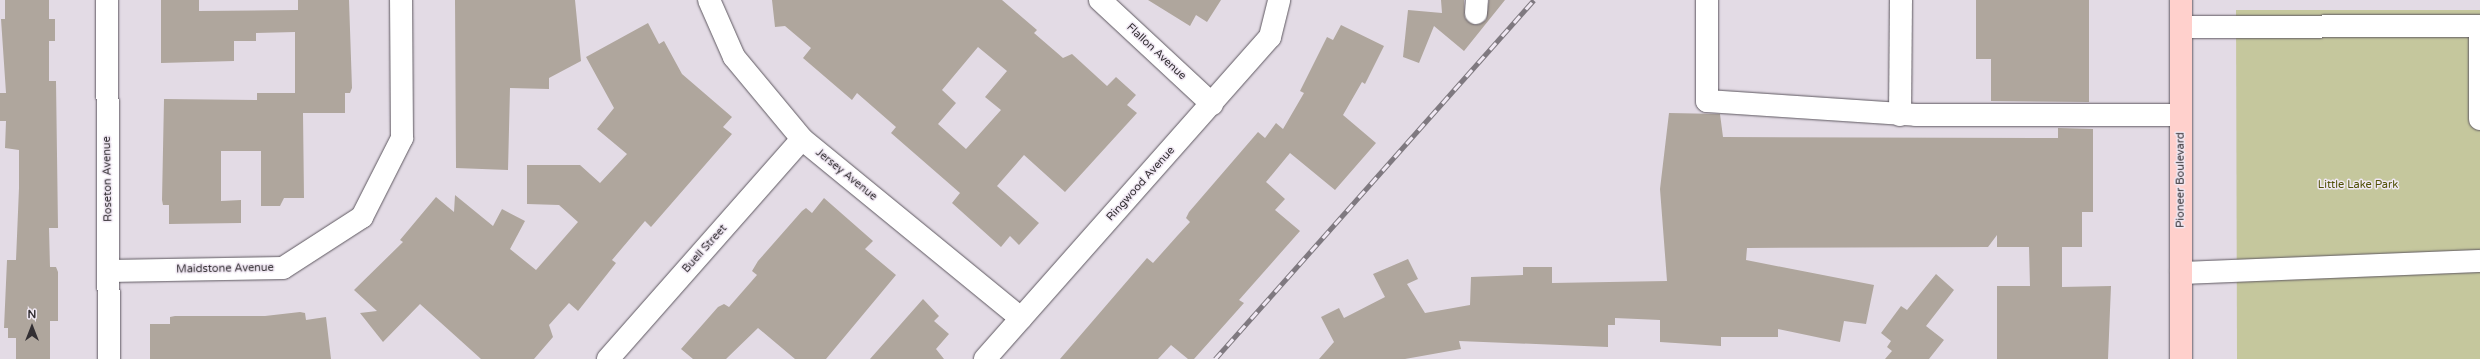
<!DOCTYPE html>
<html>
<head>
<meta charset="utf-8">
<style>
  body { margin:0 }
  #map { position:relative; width:2480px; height:359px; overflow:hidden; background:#e3dbe5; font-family:"Varela Round",sans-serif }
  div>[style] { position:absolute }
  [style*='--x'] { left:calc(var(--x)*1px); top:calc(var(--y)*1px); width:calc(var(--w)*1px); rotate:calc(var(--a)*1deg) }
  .green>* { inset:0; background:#c5c79d }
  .building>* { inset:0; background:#afa69d }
  .roads { filter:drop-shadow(0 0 1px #5e5860) drop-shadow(0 0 1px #5e5860) }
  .minor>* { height:22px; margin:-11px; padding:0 11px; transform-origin:11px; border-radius:11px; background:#fff }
  .major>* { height:22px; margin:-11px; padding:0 11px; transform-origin:11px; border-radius:11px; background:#ffd0cc }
  .rail>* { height:4.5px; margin-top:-2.25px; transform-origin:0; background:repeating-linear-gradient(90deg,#f0e8f3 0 9px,#7f7980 0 18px); box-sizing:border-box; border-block:1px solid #7f7980 }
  span { translate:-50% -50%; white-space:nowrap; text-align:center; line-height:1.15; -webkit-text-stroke:3px #f0e8f3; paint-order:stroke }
  .street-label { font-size:11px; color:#332f33 }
  .park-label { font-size:11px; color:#515107 }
  .north { position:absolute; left:12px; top:307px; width:40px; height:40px; -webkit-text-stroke:3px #f0e8f3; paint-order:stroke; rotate:0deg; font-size:11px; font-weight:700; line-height:16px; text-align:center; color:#332f33 }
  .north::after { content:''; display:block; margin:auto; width:14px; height:18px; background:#332f33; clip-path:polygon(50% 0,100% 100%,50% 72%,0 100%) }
</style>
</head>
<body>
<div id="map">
  <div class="green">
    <div style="clip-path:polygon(2236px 10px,2480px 10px,2480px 359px,2237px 359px)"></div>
  </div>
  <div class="building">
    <div style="clip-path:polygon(5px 0,49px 0,49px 19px,55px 19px,55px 41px,49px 41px,49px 81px,56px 81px,58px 228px,49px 228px,50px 267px,56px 267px,58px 272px,58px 321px,50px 321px,50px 359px,16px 359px,16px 338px,8px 338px,8px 328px,4px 328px,7px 260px,16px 260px,19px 188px,19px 150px,5px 148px,6px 121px,0 121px,0 93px,6px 93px,1px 19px,5px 19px)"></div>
    <div style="clip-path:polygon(161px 0,199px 0,199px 11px,298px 10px,298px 0,349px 0,352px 88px,350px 93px,345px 93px,345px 113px,303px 113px,304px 198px,284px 198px,280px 206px,261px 206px,261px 151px,221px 151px,221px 201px,241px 200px,241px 223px,169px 224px,169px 205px,163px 205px,162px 200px,164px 99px,257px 100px,257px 93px,295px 93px,295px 32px,256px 33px,256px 41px,234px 41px,234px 61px,161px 63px)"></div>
    <div style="clip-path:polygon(455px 0,575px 0,581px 61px,549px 78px,549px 89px,510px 88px,508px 170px,456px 168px)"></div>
    <div style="clip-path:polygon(evenodd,772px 0,1002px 0,1037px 30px,1034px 33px,1063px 58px,1072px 54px,1107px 86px,1116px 77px,1136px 95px,1127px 105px,1137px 113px,1065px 192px,1024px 155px,997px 186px,1039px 223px,1019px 245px,1010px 236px,1001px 247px,952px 203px,960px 193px,891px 133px,896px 127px,857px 93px,852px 100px,803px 58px,811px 48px,785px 26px,775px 27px,772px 0,978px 47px,1007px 71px,985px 97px,1001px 110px,966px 149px,938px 124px,956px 103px,942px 90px,978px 47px)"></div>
    <div style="clip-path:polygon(1148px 0,1221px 0,1207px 22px,1196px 15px,1190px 26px)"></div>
    <div style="clip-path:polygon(1441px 0,1464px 0,1465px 18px,1475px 25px,1486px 20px,1489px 0,1505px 0,1464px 51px,1434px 26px,1419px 63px,1403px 57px,1408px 10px,1442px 13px)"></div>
    <div style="clip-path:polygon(1976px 0,2089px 0,2089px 102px,1991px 101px,1991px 59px,1976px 59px)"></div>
    <div style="clip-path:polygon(648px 23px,659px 44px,664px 41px,682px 74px,732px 117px,723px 127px,732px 134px,651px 227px,645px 221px,612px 260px,616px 263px,578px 311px,569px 303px,549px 325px,553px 337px,534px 359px,481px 359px,420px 304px,383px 342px,360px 313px,377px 311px,354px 290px,403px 242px,400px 240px,436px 197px,454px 212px,455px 195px,493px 226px,502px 209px,525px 221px,510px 249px,536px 270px,578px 222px,559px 205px,527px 204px,527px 165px,580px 165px,600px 183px,627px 154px,597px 129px,614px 108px,586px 57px)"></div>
    <div style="clip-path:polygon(1341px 25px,1384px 46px,1365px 84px,1362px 82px,1343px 115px,1376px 143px,1335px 190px,1290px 153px,1266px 182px,1285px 199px,1275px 210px,1300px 231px,1239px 300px,1244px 303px,1194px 359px,1188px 359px,1171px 345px,1158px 359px,1060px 359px,1147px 258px,1153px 263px,1178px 235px,1190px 222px,1186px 218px,1189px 212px,1258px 132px,1265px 138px,1276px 123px,1283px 129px,1304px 93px,1300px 91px,1327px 37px,1333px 40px)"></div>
    <div style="clip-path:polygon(1669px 113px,1720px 114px,1723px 137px,2058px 138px,2058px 128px,2093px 129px,2093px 212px,2082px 212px,2082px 247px,2062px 247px,2062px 287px,2111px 286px,2108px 359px,1997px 359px,1997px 286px,2030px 286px,2029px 247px,1997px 247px,1997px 235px,1988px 247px,1747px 248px,1746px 260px,1874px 285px,1866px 324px,1844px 321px,1840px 342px,1778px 329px,1778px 337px,1721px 337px,1721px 346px,1660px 342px,1660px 320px,1615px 318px,1615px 325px,1608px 325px,1608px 347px,1459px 341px,1461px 349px,1405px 359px,1319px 359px,1334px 342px,1321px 317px,1339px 308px,1344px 318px,1385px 297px,1373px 274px,1408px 259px,1418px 279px,1407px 284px,1425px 313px,1470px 305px,1471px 277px,1523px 275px,1523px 267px,1552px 267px,1552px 283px,1667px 281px,1660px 189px)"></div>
    <div style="clip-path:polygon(824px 198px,873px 241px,865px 249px,896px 275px,826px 359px,795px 359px,758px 328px,726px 359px,693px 359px,681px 349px,718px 307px,724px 304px,729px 307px,757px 275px,752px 271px,758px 261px,802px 211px,806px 208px,812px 213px)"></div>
    <div style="clip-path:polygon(1936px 274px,1954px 290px,1926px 326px,1944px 340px,1929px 359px,1885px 359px,1892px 351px,1887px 347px,1891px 341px,1881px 333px,1901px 306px,1907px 310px)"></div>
    <div style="clip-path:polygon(923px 299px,939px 316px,934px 321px,949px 334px,936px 349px,944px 359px,870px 359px)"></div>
    <div style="clip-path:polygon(300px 312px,305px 313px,306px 320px,326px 317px,331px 359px,150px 359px,150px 324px,170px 324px,170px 317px,175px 316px,265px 316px)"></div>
  </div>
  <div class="roads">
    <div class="minor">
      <div style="--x:107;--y:0;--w:359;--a:89.7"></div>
      <div style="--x:709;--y:0;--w:62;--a:66.3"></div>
      <div style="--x:734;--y:57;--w:107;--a:50.3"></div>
      <div style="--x:802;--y:139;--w:283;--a:39.3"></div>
      <div style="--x:1100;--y:0;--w:153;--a:42.9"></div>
      <div style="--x:1707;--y:0;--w:101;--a:90"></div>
      <div style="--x:1707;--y:101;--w:209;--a:3.8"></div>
      <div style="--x:1916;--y:115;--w:265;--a:0"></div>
      <div style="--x:1476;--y:13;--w:13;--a:-86"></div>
      <div style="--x:2181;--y:27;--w:299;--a:-0.2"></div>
      <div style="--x:2480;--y:26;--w:93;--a:90"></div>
      <div style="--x:1900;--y:115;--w:115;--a:-89.5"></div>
      <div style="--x:109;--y:271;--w:174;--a:-1"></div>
      <div style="--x:283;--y:268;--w:94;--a:-32.8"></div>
      <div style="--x:362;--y:217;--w:89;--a:-63.1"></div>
      <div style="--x:402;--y:138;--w:138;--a:-90.4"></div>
      <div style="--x:2181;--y:273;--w:299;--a:-2.3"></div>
      <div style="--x:608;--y:359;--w:293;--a:-48.6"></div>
      <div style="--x:985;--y:359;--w:430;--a:-48.5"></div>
      <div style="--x:1270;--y:37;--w:38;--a:-76"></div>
    </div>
    <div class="major">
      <div style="--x:2181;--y:359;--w:359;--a:-90"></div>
    </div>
  </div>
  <div class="rail">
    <div style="--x:1215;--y:359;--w:480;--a:-48.4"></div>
  </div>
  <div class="street-label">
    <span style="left:1156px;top:52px;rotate:43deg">Flallon Avenue</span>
    <span style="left:846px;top:175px;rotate:39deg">Jersey Avenue</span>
    <span style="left:108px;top:179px;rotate:-91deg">Roseton Avenue</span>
    <span style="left:2181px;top:180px;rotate:-90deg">Pioneer Boulevard</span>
    <span style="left:1141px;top:184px;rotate:-48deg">Ringwood Avenue</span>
    <span style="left:705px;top:249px;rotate:-48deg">Buell Street</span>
    <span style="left:225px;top:269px;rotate:-1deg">Maidstone Avenue</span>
  </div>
  <div class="park-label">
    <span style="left:2358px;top:185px">Little Lake Park</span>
  </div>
  <div class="north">N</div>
</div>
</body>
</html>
